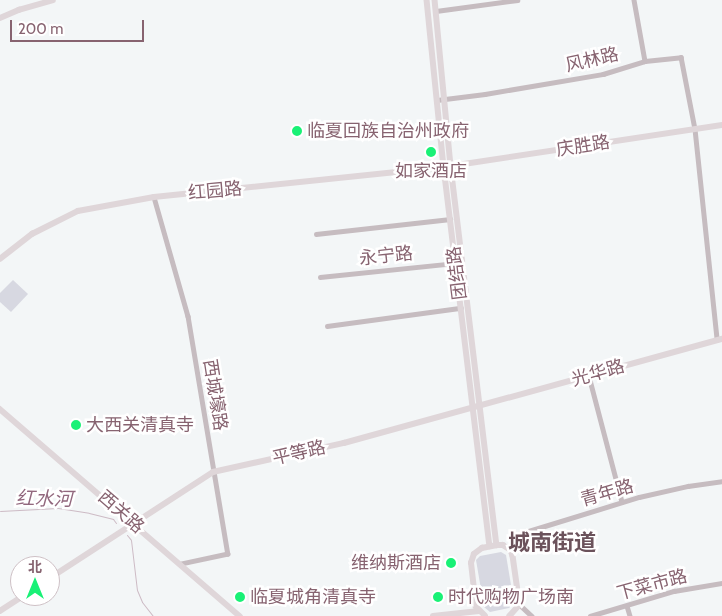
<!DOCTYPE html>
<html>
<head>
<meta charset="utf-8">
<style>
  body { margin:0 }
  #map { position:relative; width:722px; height:616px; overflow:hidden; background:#f3f6f7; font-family:Cabin,"Noto Sans SC",sans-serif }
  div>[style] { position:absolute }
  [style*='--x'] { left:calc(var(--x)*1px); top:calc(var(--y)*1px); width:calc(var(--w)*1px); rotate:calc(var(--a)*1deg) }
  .green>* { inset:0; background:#d7d8e1 }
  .stream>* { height:1px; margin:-0.5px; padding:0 0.5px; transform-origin:0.5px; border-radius:0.5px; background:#cdbbc5 }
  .minor>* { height:4.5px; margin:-2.25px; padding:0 2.25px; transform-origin:2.25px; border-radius:2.25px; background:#c6bcc0 }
  .major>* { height:5.5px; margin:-2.75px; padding:0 2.75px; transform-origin:2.75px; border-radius:2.75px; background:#dfd6d9 }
  .dots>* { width:14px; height:14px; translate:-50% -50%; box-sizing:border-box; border:2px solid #fff; border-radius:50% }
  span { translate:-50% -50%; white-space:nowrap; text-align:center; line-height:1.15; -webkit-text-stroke:5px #fff; paint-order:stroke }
  .street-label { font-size:18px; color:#876370 }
  .poi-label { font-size:18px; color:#876370 }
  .left { translate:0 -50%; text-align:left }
  .right { translate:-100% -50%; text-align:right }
  .water-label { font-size:19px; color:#92687e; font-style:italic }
  .district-label { font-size:22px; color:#6b525b; font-weight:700 }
  .north { position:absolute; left:10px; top:556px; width:50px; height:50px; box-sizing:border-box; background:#fff; border:1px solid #cfc1c6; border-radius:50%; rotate:0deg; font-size:14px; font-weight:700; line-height:20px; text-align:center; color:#876370 }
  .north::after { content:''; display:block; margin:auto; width:18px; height:22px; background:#19f176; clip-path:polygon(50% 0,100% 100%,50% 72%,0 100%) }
  .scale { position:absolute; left:10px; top:20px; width:134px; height:22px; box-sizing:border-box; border:2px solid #876370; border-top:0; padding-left:6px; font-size:15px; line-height:18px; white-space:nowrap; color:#876370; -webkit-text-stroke:4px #fff; paint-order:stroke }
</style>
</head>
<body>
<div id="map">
  <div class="green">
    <div style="clip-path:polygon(13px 280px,28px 294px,11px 312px,0 302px,0 293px)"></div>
    <div style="clip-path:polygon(501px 552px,506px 555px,514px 603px,509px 608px,490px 612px,484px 607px,476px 560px,480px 556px)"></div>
  </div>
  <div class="stream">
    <div style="--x:0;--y:511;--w:58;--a:-3"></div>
    <div style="--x:58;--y:508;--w:31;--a:9"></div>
    <div style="--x:89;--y:513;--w:25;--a:14"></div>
    <div style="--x:113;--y:519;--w:5;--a:53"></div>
    <div style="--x:127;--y:535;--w:6;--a:51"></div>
    <div style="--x:131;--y:540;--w:50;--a:83.2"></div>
    <div style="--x:137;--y:590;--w:13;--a:67"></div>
    <div style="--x:142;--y:602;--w:18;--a:52"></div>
  </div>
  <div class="minor">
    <div style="--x:634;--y:0;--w:62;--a:79.8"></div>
    <div style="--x:436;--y:11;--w:82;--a:-7.7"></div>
    <div style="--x:437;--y:100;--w:48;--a:-7.1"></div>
    <div style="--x:485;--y:94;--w:120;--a:-9.6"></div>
    <div style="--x:603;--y:74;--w:44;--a:-17.2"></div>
    <div style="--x:645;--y:61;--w:36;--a:-6"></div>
    <div style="--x:681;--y:57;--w:73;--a:79"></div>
    <div style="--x:695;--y:129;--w:212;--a:84"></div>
    <div style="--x:154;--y:197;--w:124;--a:74.1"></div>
    <div style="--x:188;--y:316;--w:241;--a:80.5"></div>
    <div style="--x:228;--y:554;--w:48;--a:168"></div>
    <div style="--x:316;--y:234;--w:135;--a:-6.4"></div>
    <div style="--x:320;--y:277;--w:137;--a:-5.9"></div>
    <div style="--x:327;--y:326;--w:135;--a:-7.7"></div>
    <div style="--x:589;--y:376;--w:130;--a:75.3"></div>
    <div style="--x:511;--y:550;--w:20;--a:-57"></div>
    <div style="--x:522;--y:533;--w:122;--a:-17.1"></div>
    <div style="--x:639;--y:497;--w:50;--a:-12.7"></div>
    <div style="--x:688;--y:486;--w:34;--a:-8"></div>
    <div style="--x:520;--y:605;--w:16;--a:43"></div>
    <div style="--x:627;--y:606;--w:10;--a:73"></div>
    <div style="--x:590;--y:616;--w:88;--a:-16.6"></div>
    <div style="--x:674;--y:591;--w:49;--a:-9.5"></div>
  </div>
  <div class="major">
    <div style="--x:427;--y:0;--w:168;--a:84.2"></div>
    <div style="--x:444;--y:167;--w:382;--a:83.1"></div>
    <div style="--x:435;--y:0;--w:167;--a:84.5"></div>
    <div style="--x:451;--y:166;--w:382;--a:83.1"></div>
    <div style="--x:0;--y:18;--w:21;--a:-23"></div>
    <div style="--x:19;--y:10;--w:35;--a:-16"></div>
    <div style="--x:0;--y:259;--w:41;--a:-38"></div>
    <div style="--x:32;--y:234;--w:51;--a:-26.6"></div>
    <div style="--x:78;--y:211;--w:77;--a:-10.4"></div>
    <div style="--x:154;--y:197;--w:292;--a:-5.9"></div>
    <div style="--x:444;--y:167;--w:281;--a:-8.6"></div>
    <div style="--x:0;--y:409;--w:317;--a:40.8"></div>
    <div style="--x:50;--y:578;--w:194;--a:-33"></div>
    <div style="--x:213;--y:472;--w:134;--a:-12.5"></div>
    <div style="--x:344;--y:443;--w:392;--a:-15.4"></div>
    <div style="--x:0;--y:611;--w:27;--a:-33"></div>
    <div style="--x:433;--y:616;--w:46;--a:-6.2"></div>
    <div style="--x:485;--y:616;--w:13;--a:-135"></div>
    <div style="--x:476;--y:607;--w:44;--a:-96.5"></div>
    <div style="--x:471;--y:563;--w:9;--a:-72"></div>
    <div style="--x:474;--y:554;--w:10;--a:-37"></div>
    <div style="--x:482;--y:548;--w:15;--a:-11"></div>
    <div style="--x:497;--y:545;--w:6;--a:0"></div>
    <div style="--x:503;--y:545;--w:9;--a:32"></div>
    <div style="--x:511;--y:550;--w:6;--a:72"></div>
    <div style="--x:513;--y:556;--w:49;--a:81.9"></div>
    <div style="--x:520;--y:605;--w:15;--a:132"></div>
  </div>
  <div class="dots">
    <div style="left:297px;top:131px;background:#19f176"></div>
    <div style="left:431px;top:152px;background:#19f176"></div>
    <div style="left:76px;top:425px;background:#19f176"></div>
    <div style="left:451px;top:563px;background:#19f176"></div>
    <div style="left:240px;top:597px;background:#19f176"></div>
    <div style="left:438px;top:597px;background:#19f176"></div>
  </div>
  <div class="street-label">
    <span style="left:592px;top:60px;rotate:-13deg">风林路</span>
    <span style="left:583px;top:146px;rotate:-9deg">庆胜路</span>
    <span style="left:215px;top:191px;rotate:-5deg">红园路</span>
    <span style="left:386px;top:256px;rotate:-6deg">永宁路</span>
    <span style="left:457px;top:273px;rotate:-97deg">团结路</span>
    <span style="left:598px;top:373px;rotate:-16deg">光华路</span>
    <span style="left:215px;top:395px;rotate:81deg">西城壕路</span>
    <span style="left:299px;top:453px;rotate:-13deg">平等路</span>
    <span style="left:607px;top:493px;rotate:-16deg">青年路</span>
    <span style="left:121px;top:512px;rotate:41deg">西关路</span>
    <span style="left:652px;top:585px;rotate:-15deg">下菜市路</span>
  </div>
  <div class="poi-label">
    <span class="left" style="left:307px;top:131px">临夏回族自治州政府</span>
    <span style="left:431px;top:171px">如家酒店</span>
    <span class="left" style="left:86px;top:425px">大西关清真寺</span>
    <span class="right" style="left:441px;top:563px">维纳斯酒店</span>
    <span class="left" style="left:250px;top:597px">临夏城角清真寺</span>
    <span class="left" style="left:448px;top:597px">时代购物广场南</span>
  </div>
  <div class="water-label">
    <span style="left:44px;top:499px;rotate:1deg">红水河</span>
  </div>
  <div class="district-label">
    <span style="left:552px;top:543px">城南街道</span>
  </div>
  <div class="north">北</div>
  <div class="scale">200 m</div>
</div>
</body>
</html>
